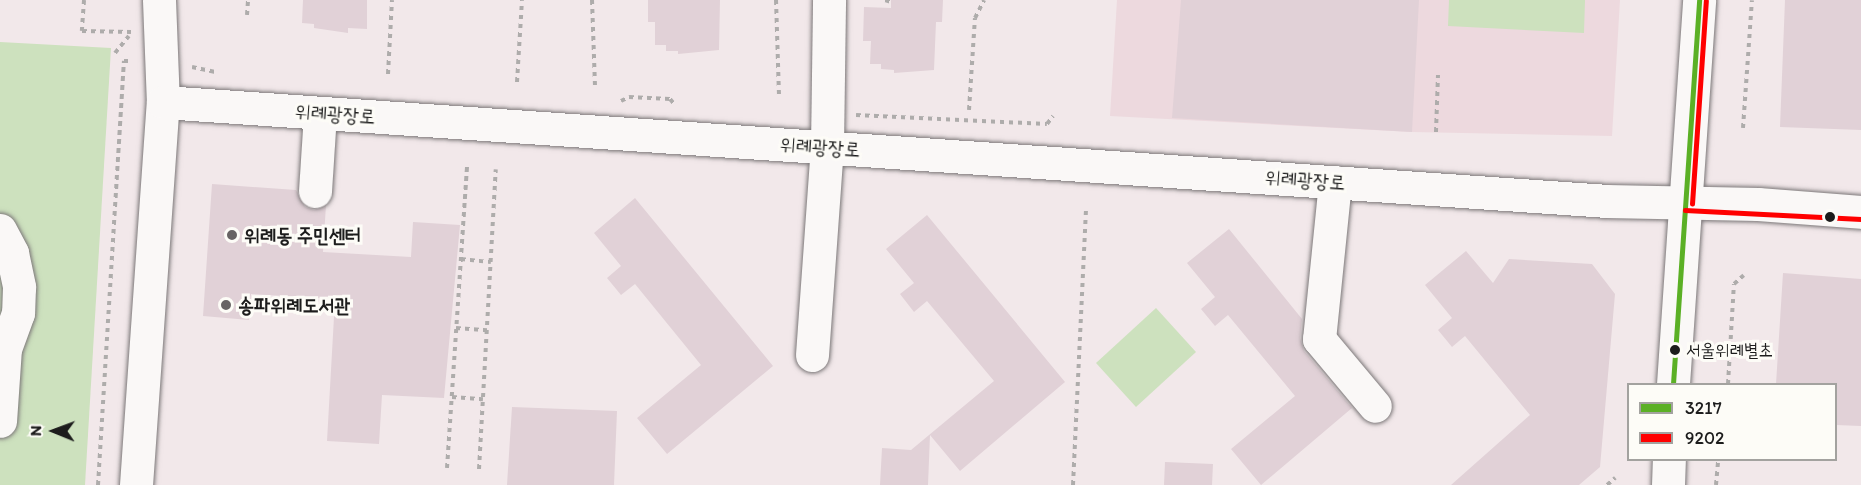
<!DOCTYPE html>
<html>
<head>
<meta charset="utf-8">
<style>
  body { margin:0 }
  #map { position:relative; width:1861px; height:485px; overflow:hidden; background:#f2e8ea; font-family:Itim,"Poor Story",sans-serif }
  div>[style] { position:absolute }
  [style*='--x'] { left:calc(var(--x)*1px); top:calc(var(--y)*1px); width:calc(var(--w)*1px); rotate:calc(var(--a)*1deg) }
  .built>* { inset:0; background:#edd9de }
  .green>* { inset:0; background:#cde1be }
  .building>* { inset:0; background:#e1d1d7 }
  .path>* { height:4px; margin-top:-2px; transform-origin:0; background:repeating-linear-gradient(90deg,#aeacab 0 4.5px,transparent 0 9px) }
  .roads { filter:drop-shadow(0 0 2px #7c7879) drop-shadow(0 0 2px #7c7879) }
  .minor>* { height:33px; margin:-16.5px; padding:0 16.5px; transform-origin:16.5px; border-radius:16.5px; background:#faf8f7 }
  .bus-1>* { height:4.5px; margin:-2.25px; padding:0 2.25px; transform-origin:2.25px; border-radius:2.25px; background:#5bb025 }
  .bus-2>* { height:4.5px; margin:-2.25px; padding:0 2.25px; transform-origin:2.25px; border-radius:2.25px; background:#f00 }
  .dots>* { width:16px; height:16px; translate:-50% -50%; box-sizing:border-box; border:3px solid #fdfcf7; border-radius:50% }
  span { translate:-50% -50%; white-space:nowrap; text-align:center; line-height:1.15; -webkit-text-stroke:6px #fdfcf7; paint-order:stroke }
  .bus-label { font-size:18px; color:#1c1c1c }
  .left { translate:0 -50%; text-align:left }
  .street-label { font-size:20px; color:#1c1c1c }
  .poi-label { font-size:20px; color:#1c1c1c; font-weight:700 }
  .legend { position:absolute; left:1627px; top:383px; width:210px; height:78px; box-sizing:border-box; background:#fdfcf7; border:2px solid #a3a29f; margin:0; padding:8px 10px; list-style:none; font-size:18px; color:#1c1c1c }
  .legend li { display:flex; align-items:center; gap:12px; height:30px }
  .legend b { width:30px; border:2px solid #a3a29f }
  .north { position:absolute; left:24px; top:401px; width:60px; height:60px; -webkit-text-stroke:4px #fdfcf7; paint-order:stroke; rotate:271deg; font-size:16px; font-weight:700; line-height:24px; text-align:center; color:#1c1c1c }
  .north::after { content:''; display:block; margin:auto; width:21px; height:27px; background:#1c1c1c; clip-path:polygon(50% 0,100% 100%,50% 72%,0 100%) }
</style>
</head>
<body>
<div id="map">
  <div class="built">
    <div style="clip-path:polygon(1117px 0,1620px 0,1612px 136px,1412px 132px,1110px 116px)"></div>
  </div>
  <div class="green">
    <div style="clip-path:polygon(1449px 0,1585px 0,1584px 33px,1448px 26px)"></div>
    <div style="clip-path:polygon(0 42px,111px 48px,85px 485px,0 485px)"></div>
    <div style="clip-path:polygon(1156px 308px,1196px 352px,1136px 407px,1096px 363px)"></div>
  </div>
  <div class="building">
    <div style="clip-path:polygon(303px 0,367px 0,367px 29px,348px 28px,348px 33px,314px 28px,314px 24px,302px 23px)"></div>
    <div style="clip-path:polygon(648px 0,720px 0,719px 50px,678px 54px,678px 51px,666px 51px,666px 45px,655px 45px,655px 22px,648px 22px)"></div>
    <div style="clip-path:polygon(891px 0,943px 0,942px 22px,936px 22px,934px 70px,894px 73px,894px 70px,881px 69px,881px 64px,870px 64px,871px 41px,863px 41px,864px 7px,891px 8px)"></div>
    <div style="clip-path:polygon(1181px 0,1419px 0,1412px 132px,1172px 118px)"></div>
    <div style="clip-path:polygon(1785px 0,1861px 0,1861px 130px,1780px 127px)"></div>
    <div style="clip-path:polygon(212px 184px,296px 190px,305px 207px,314px 210px,326px 205px,323px 252px,411px 257px,413px 222px,460px 225px,444px 398px,382px 395px,379px 444px,327px 441px,335px 299px,251px 294px,249px 320px,203px 316px)"></div>
    <div style="clip-path:polygon(635px 198px,773px 366px,667px 454px,637px 418px,701px 365px,635px 284px,621px 295px,607px 278px,621px 266px,594px 233px)"></div>
    <div style="clip-path:polygon(927px 215px,1065px 382px,960px 471px,930px 435px,928px 485px,880px 485px,882px 448px,911px 450px,994px 381px,927px 301px,914px 312px,900px 294px,914px 283px,886px 249px)"></div>
    <div style="clip-path:polygon(1229px 229px,1302px 319px,1300px 338px,1304px 351px,1352px 408px,1261px 485px,1231px 449px,1295px 396px,1228px 315px,1215px 326px,1201px 309px,1215px 297px,1187px 263px)"></div>
    <div style="clip-path:polygon(1466px 251px,1493px 283px,1509px 259px,1592px 264px,1615px 294px,1600px 467px,1579px 485px,1451px 485px,1530px 415px,1465px 336px,1452px 347px,1438px 330px,1452px 318px,1425px 285px)"></div>
    <div style="clip-path:polygon(1783px 273px,1861px 279px,1861px 426px,1836px 425px,1836px 384px,1776px 384px)"></div>
    <div style="clip-path:polygon(512px 407px,617px 411px,614px 485px,507px 485px)"></div>
    <div style="clip-path:polygon(1165px 462px,1213px 464px,1212px 485px,1164px 485px)"></div>
  </div>
  <div class="path">
    <div style="--x:84;--y:0;--w:31;--a:94"></div>
    <div style="--x:82;--y:31;--w:49;--a:1.2"></div>
    <div style="--x:592;--y:0;--w:86;--a:88"></div>
    <div style="--x:776;--y:0;--w:97;--a:88.2"></div>
    <div style="--x:885;--y:0;--w:6;--a:18"></div>
    <div style="--x:247;--y:15;--w:15;--a:-86"></div>
    <div style="--x:115;--y:53;--w:22;--a:-51"></div>
    <div style="--x:192;--y:67;--w:25;--a:12"></div>
    <div style="--x:388;--y:74;--w:74;--a:-86.9"></div>
    <div style="--x:517;--y:82;--w:82;--a:-86.5"></div>
    <div style="--x:621;--y:101;--w:9;--a:-27"></div>
    <div style="--x:629;--y:97;--w:41;--a:2.8"></div>
    <div style="--x:670;--y:99;--w:8;--a:50"></div>
    <div style="--x:969;--y:110;--w:92;--a:-86.3"></div>
    <div style="--x:975;--y:18;--w:20;--a:-63"></div>
    <div style="--x:856;--y:115;--w:191;--a:2.7"></div>
    <div style="--x:1047;--y:124;--w:10;--a:-53"></div>
    <div style="--x:1743;--y:128;--w:128;--a:-86"></div>
    <div style="--x:1436;--y:132;--w:57;--a:-88"></div>
    <div style="--x:461;--y:259;--w:30;--a:6"></div>
    <div style="--x:456;--y:328;--w:31;--a:4"></div>
    <div style="--x:1728;--y:384;--w:100;--a:-86.6"></div>
    <div style="--x:1734;--y:284;--w:13;--a:-42"></div>
    <div style="--x:452;--y:397;--w:31;--a:4"></div>
    <div style="--x:447;--y:468;--w:302;--a:-86.2"></div>
    <div style="--x:479;--y:469;--w:300;--a:-86.8"></div>
    <div style="--x:98;--y:485;--w:425;--a:-86.5"></div>
    <div style="--x:124;--y:61;--w:6;--a:0"></div>
    <div style="--x:1073;--y:485;--w:277;--a:-87.3"></div>
    <div style="--x:1607;--y:485;--w:11;--a:-41"></div>
    <div style="--x:1716;--y:485;--w:25;--a:-85"></div>
  </div>
  <div class="roads">
    <div class="minor">
      <div style="--x:159;--y:0;--w:102;--a:87.8"></div>
      <div style="--x:1335;--y:182;--w:158;--a:95.8"></div>
      <div style="--x:1319;--y:339;--w:87;--a:50.1"></div>
      <div style="--x:315;--y:191;--w:78;--a:-86.3"></div>
      <div style="--x:0;--y:230;--w:26;--a:62"></div>
      <div style="--x:12;--y:253;--w:35;--a:78"></div>
      <div style="--x:19;--y:287;--w:26;--a:92"></div>
      <div style="--x:18;--y:313;--w:37;--a:110"></div>
      <div style="--x:5;--y:348;--w:73;--a:93.9"></div>
      <div style="--x:812;--y:355;--w:209;--a:-85.9"></div>
      <div style="--x:827;--y:147;--w:147;--a:-89.2"></div>
      <div style="--x:1673;--y:384;--w:385;--a:-86.1"></div>
      <div style="--x:136;--y:485;--w:384;--a:-86"></div>
      <div style="--x:163;--y:102;--w:1446;--a:3.92"></div>
      <div style="--x:1606;--y:201;--w:152;--a:1.1"></div>
      <div style="--x:1758;--y:204;--w:103;--a:4.4"></div>
      <div style="--x:1668;--y:485;--w:25;--a:-88"></div>
    </div>
  </div>
  <div class="bus-1">
    <div style="--x:1673;--y:384;--w:385;--a:-86.1"></div>
  </div>
  <div class="bus-2">
    <div style="--x:1692;--y:204;--w:203;--a:-86.1"></div>
    <div style="--x:1685;--y:210;--w:176;--a:2.9"></div>
  </div>
  <div class="dots">
    <div style="left:1830px;top:217px;background:#1c1c1c"></div>
    <div style="left:232px;top:235px;background:#676364"></div>
    <div style="left:226px;top:305px;background:#676364"></div>
    <div style="left:1675px;top:350px;background:#1c1c1c"></div>
  </div>
  <div class="bus-label">
    <span class="left" style="left:1686px;top:350px">서울위례별초</span>
  </div>
  <div class="street-label">
    <span style="left:335px;top:114px;rotate:4deg">위례광장로</span>
    <span style="left:820px;top:147px;rotate:4deg">위례광장로</span>
    <span style="left:1305px;top:180px;rotate:4deg">위례광장로</span>
  </div>
  <div class="poi-label">
    <span class="left" style="left:244px;top:235px">위례동 주민센터</span>
    <span class="left" style="left:238px;top:305px">송파위례도서관</span>
  </div>
  <ul class="legend">
  <li><b style="height:8px;background:#5bb025"></b>3217</li>
  <li><b style="height:8px;background:#f00"></b>9202</li>
  </ul>
  <div class="north">N</div>
</div>
</body>
</html>
